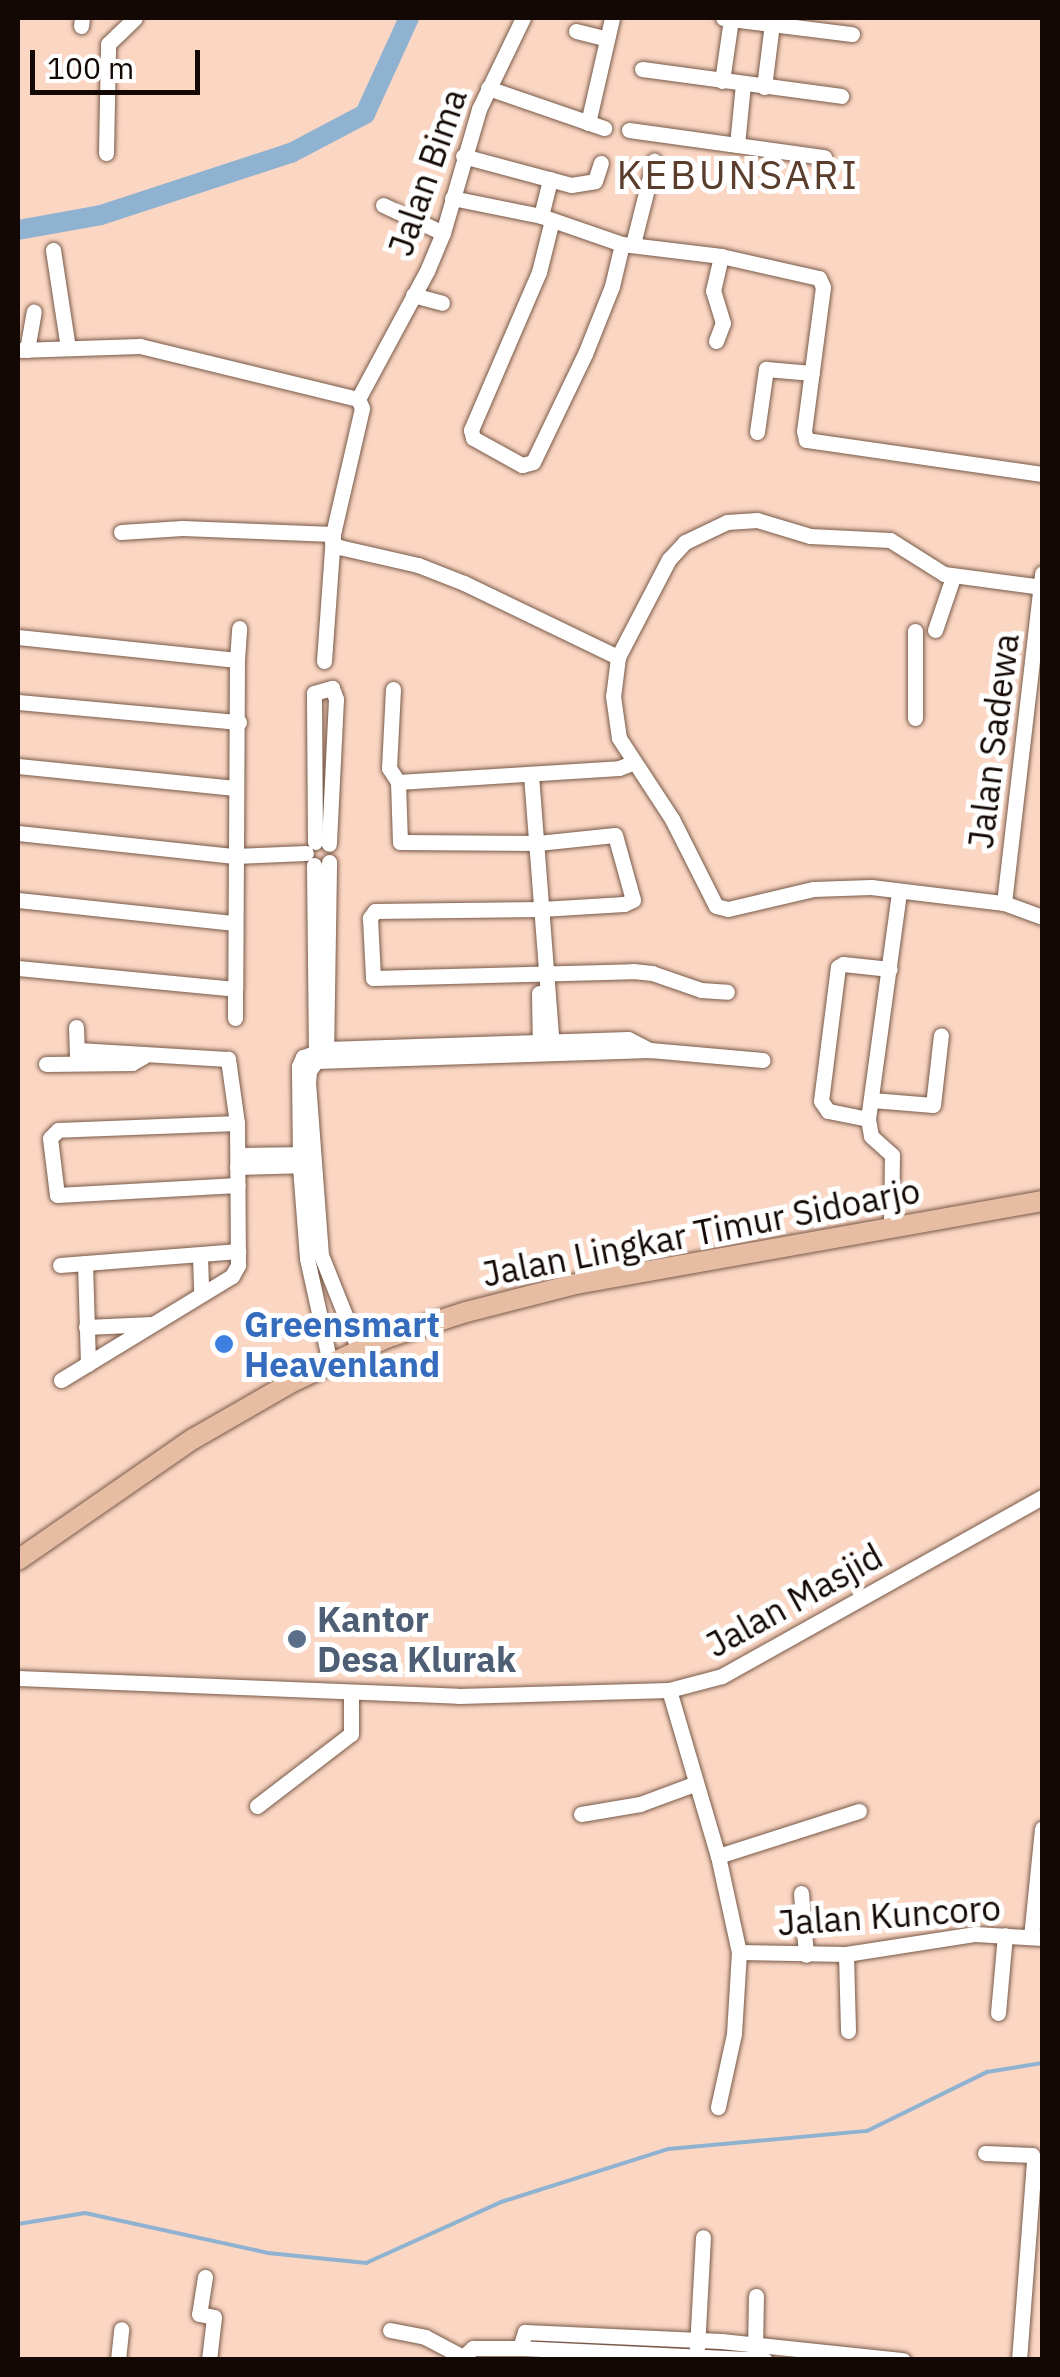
<!DOCTYPE html>
<html>
<head>
<meta charset="utf-8">
<style>
  body { margin:0 }
  #map { position:relative; width:1060px; height:2377px; overflow:hidden; background:#fad6c3; font-family:"IBM Plex Sans",sans-serif }
  div>[style] { position:absolute }
  [style*='--x'] { left:calc(var(--x)*1px); top:calc(var(--y)*1px); width:calc(var(--w)*1px); rotate:calc(var(--a)*1deg) }
  .stream>* { height:4px; margin:-2px; padding:0 2px; transform-origin:2px; border-radius:2px; background:#8fb2d1 }
  .river>* { height:20px; margin:-10px; padding:0 10px; transform-origin:10px; border-radius:10px; background:#8fb2d1 }
  .roads { filter:drop-shadow(0 0 2px #785948) drop-shadow(0 0 2px #785948) }
  .minor>* { height:15px; margin:-7.5px; padding:0 7.5px; transform-origin:7.5px; border-radius:7.5px; background:#fff }
  .major>* { height:20px; margin:-10px; padding:0 10px; transform-origin:10px; border-radius:10px; background:#e6bca3 }
  .dots>* { width:28px; height:28px; translate:-50% -50%; box-sizing:border-box; border:5px solid #fff; border-radius:50% }
  span { translate:-50% -50%; white-space:nowrap; text-align:center; line-height:1.15; -webkit-text-stroke:10px #fff; paint-order:stroke }
  .street-label { font-size:35px; color:#130804 }
  .shop-label { font-size:35px; color:#366cbe; font-weight:700 }
  .left { translate:0 -50%; text-align:left }
  .service-label { font-size:35px; color:#4e5e75; font-weight:700 }
  .quarter-label { font-size:40px; color:#5a3d2d; letter-spacing:2.5px }
  .frame { position:absolute; inset:0; border:20px solid #130804; pointer-events:none }
  .scale { position:absolute; left:30px; top:50px; width:170px; height:45px; box-sizing:border-box; border:5px solid #130804; border-top:0; padding-left:12px; font-size:30px; line-height:35px; white-space:nowrap; color:#130804; -webkit-text-stroke:8px #fff; paint-order:stroke }
</style>
</head>
<body>
<div id="map">
  <div class="stream">
    <div style="--x:18;--y:2224;--w:68;--a:-9.3"></div>
    <div style="--x:85;--y:2213;--w:187;--a:12.3"></div>
    <div style="--x:268;--y:2253;--w:99;--a:5.8"></div>
    <div style="--x:366;--y:2263;--w:148;--a:-24.3"></div>
    <div style="--x:501;--y:2202;--w:175;--a:-17.6"></div>
    <div style="--x:668;--y:2149;--w:200;--a:-5.2"></div>
    <div style="--x:867;--y:2131;--w:134;--a:-26.2"></div>
    <div style="--x:987;--y:2072;--w:56;--a:-9.3"></div>
  </div>
  <div class="river">
    <div style="--x:18;--y:230;--w:84;--a:-10.2"></div>
    <div style="--x:101;--y:215;--w:200;--a:-18.1"></div>
    <div style="--x:291;--y:153;--w:84;--a:-27.8"></div>
    <div style="--x:365;--y:114;--w:106;--a:-65.4"></div>
  </div>
  <div class="roads">
    <div class="minor">
      <div style="--x:723;--y:18;--w:130;--a:7.1"></div>
      <div style="--x:81;--y:26;--w:8;--a:-83"></div>
      <div style="--x:576;--y:31;--w:32;--a:14"></div>
      <div style="--x:642;--y:69;--w:201;--a:7.7"></div>
      <div style="--x:722;--y:81;--w:63;--a:-81.7"></div>
      <div style="--x:764;--y:87;--w:64;--a:-82.8"></div>
      <div style="--x:488;--y:88;--w:123;--a:19"></div>
      <div style="--x:588;--y:123;--w:108;--a:-77.1"></div>
      <div style="--x:629;--y:130;--w:197;--a:7.9"></div>
      <div style="--x:737;--y:145;--w:61;--a:-84.4"></div>
      <div style="--x:106;--y:153;--w:109;--a:-88.9"></div>
      <div style="--x:108;--y:44;--w:37;--a:-44"></div>
      <div style="--x:463;--y:156;--w:112;--a:15"></div>
      <div style="--x:571;--y:185;--w:24;--a:-9"></div>
      <div style="--x:595;--y:181;--w:19;--a:-72"></div>
      <div style="--x:452;--y:198;--w:91;--a:11.4"></div>
      <div style="--x:541;--y:216;--w:86;--a:19.1"></div>
      <div style="--x:622;--y:244;--w:100;--a:6.9"></div>
      <div style="--x:721;--y:256;--w:100;--a:12.7"></div>
      <div style="--x:819;--y:278;--w:10;--a:66"></div>
      <div style="--x:823;--y:287;--w:145;--a:97.5"></div>
      <div style="--x:804;--y:431;--w:9;--a:77"></div>
      <div style="--x:806;--y:440;--w:238;--a:8.2"></div>
      <div style="--x:383;--y:205;--w:66;--a:25"></div>
      <div style="--x:541;--y:216;--w:38;--a:-76"></div>
      <div style="--x:552;--y:220;--w:54;--a:104"></div>
      <div style="--x:539;--y:272;--w:172;--a:113.3"></div>
      <div style="--x:471;--y:430;--w:8;--a:76"></div>
      <div style="--x:473;--y:438;--w:56;--a:28.9"></div>
      <div style="--x:522;--y:465;--w:11;--a:-15"></div>
      <div style="--x:533;--y:462;--w:120;--a:-64.3"></div>
      <div style="--x:585;--y:354;--w:73;--a:-68.3"></div>
      <div style="--x:612;--y:286;--w:43;--a:-76.6"></div>
      <div style="--x:633;--y:244;--w:86;--a:-75.8"></div>
      <div style="--x:53;--y:250;--w:99;--a:81.3"></div>
      <div style="--x:413;--y:295;--w:30;--a:15"></div>
      <div style="--x:716;--y:341;--w:19;--a:-69"></div>
      <div style="--x:723;--y:323;--w:34;--a:-107"></div>
      <div style="--x:713;--y:291;--w:36;--a:-77"></div>
      <div style="--x:18;--y:350;--w:122;--a:-1.9"></div>
      <div style="--x:140;--y:346;--w:224;--a:13.7"></div>
      <div style="--x:27;--y:350;--w:39;--a:-80"></div>
      <div style="--x:358;--y:399;--w:145;--a:-61.7"></div>
      <div style="--x:427;--y:271;--w:41;--a:-67.2"></div>
      <div style="--x:443;--y:233;--w:129;--a:-73.8"></div>
      <div style="--x:479;--y:109;--w:101;--a:-64.2"></div>
      <div style="--x:757;--y:432;--w:64;--a:-81.9"></div>
      <div style="--x:766;--y:369;--w:46;--a:5"></div>
      <div style="--x:121;--y:532;--w:61;--a:-3.8"></div>
      <div style="--x:182;--y:528;--w:151;--a:2.3"></div>
      <div style="--x:332;--y:542;--w:9;--a:36"></div>
      <div style="--x:339;--y:547;--w:81;--a:12.8"></div>
      <div style="--x:418;--y:565;--w:49;--a:21.4"></div>
      <div style="--x:464;--y:583;--w:171;--a:25.7"></div>
      <div style="--x:1042;--y:587;--w:99;--a:-172.4"></div>
      <div style="--x:944;--y:574;--w:64;--a:-147.8"></div>
      <div style="--x:890;--y:540;--w:80;--a:-177.1"></div>
      <div style="--x:810;--y:536;--w:55;--a:-163.2"></div>
      <div style="--x:757;--y:520;--w:30;--a:176"></div>
      <div style="--x:727;--y:522;--w:47;--a:154.5"></div>
      <div style="--x:685;--y:542;--w:23;--a:133"></div>
      <div style="--x:669;--y:559;--w:110;--a:117.5"></div>
      <div style="--x:618;--y:657;--w:39;--a:97"></div>
      <div style="--x:613;--y:696;--w:42;--a:81.9"></div>
      <div style="--x:619;--y:738;--w:97;--a:56.8"></div>
      <div style="--x:672;--y:819;--w:97;--a:63.2"></div>
      <div style="--x:716;--y:906;--w:12;--a:14"></div>
      <div style="--x:728;--y:909;--w:87;--a:-13.2"></div>
      <div style="--x:813;--y:889;--w:58;--a:-2"></div>
      <div style="--x:871;--y:887;--w:134;--a:6.9"></div>
      <div style="--x:1004;--y:903;--w:40;--a:20.2"></div>
      <div style="--x:935;--y:630;--w:56;--a:-71.2"></div>
      <div style="--x:18;--y:637;--w:220;--a:6"></div>
      <div style="--x:237;--y:660;--w:329;--a:90.3"></div>
      <div style="--x:237;--y:660;--w:32;--a:-86"></div>
      <div style="--x:324;--y:661;--w:127;--a:-85.9"></div>
      <div style="--x:333;--y:534;--w:129;--a:-77"></div>
      <div style="--x:362;--y:408;--w:10;--a:-114"></div>
      <div style="--x:393;--y:689;--w:79;--a:92.9"></div>
      <div style="--x:389;--y:768;--w:17;--a:57"></div>
      <div style="--x:398;--y:782;--w:221;--a:-3.6"></div>
      <div style="--x:619;--y:768;--w:14;--a:-21"></div>
      <div style="--x:18;--y:702;--w:222;--a:5.2"></div>
      <div style="--x:915;--y:718;--w:87;--a:-90"></div>
      <div style="--x:18;--y:766;--w:218;--a:5.8"></div>
      <div style="--x:531;--y:775;--w:276;--a:85.6"></div>
      <div style="--x:398;--y:782;--w:60;--a:88.1"></div>
      <div style="--x:400;--y:842;--w:138;--a:0.4"></div>
      <div style="--x:538;--y:843;--w:77;--a:-5.9"></div>
      <div style="--x:615;--y:835;--w:67;--a:74.5"></div>
      <div style="--x:633;--y:900;--w:10;--a:156"></div>
      <div style="--x:624;--y:904;--w:83;--a:176.6"></div>
      <div style="--x:541;--y:909;--w:166;--a:179.3"></div>
      <div style="--x:375;--y:911;--w:9;--a:126"></div>
      <div style="--x:370;--y:918;--w:60;--a:87.1"></div>
      <div style="--x:373;--y:978;--w:260;--a:-1.5"></div>
      <div style="--x:633;--y:971;--w:19;--a:6"></div>
      <div style="--x:652;--y:973;--w:52;--a:19.1"></div>
      <div style="--x:701;--y:990;--w:26;--a:4"></div>
      <div style="--x:18;--y:833;--w:218;--a:6.1"></div>
      <div style="--x:235;--y:856;--w:71;--a:-2.4"></div>
      <div style="--x:315;--y:842;--w:149;--a:-90.4"></div>
      <div style="--x:314;--y:693;--w:19;--a:-16"></div>
      <div style="--x:332;--y:688;--w:12;--a:70"></div>
      <div style="--x:336;--y:699;--w:145;--a:92.8"></div>
      <div style="--x:314;--y:865;--w:192;--a:89.4"></div>
      <div style="--x:18;--y:900;--w:218;--a:6.1"></div>
      <div style="--x:1004;--y:903;--w:332;--a:-83.4"></div>
      <div style="--x:18;--y:968;--w:218;--a:5.5"></div>
      <div style="--x:235;--y:989;--w:29;--a:90"></div>
      <div style="--x:539;--y:993;--w:57;--a:89"></div>
      <div style="--x:76;--y:1027;--w:31;--a:88"></div>
      <div style="--x:326;--y:1058;--w:196;--a:-89.1"></div>
      <div style="--x:46;--y:1064;--w:86;--a:-0.7"></div>
      <div style="--x:132;--y:1063;--w:14;--a:-30"></div>
      <div style="--x:872;--y:1100;--w:61;--a:4.7"></div>
      <div style="--x:933;--y:1105;--w:70;--a:-83.5"></div>
      <div style="--x:868;--y:1119;--w:41;--a:-168.7"></div>
      <div style="--x:828;--y:1111;--w:12;--a:-125"></div>
      <div style="--x:821;--y:1101;--w:135;--a:-82.8"></div>
      <div style="--x:838;--y:967;--w:6;--a:-31"></div>
      <div style="--x:843;--y:964;--w:47;--a:6.1"></div>
      <div style="--x:237;--y:1123;--w:179;--a:177.8"></div>
      <div style="--x:58;--y:1130;--w:11;--a:135"></div>
      <div style="--x:50;--y:1138;--w:57;--a:83"></div>
      <div style="--x:57;--y:1195;--w:181;--a:-3.2"></div>
      <div style="--x:238;--y:1155;--w:71;--a:-0.8"></div>
      <div style="--x:237;--y:1167;--w:73;--a:-1.6"></div>
      <div style="--x:891;--y:1227;--w:72;--a:-89.2"></div>
      <div style="--x:892;--y:1155;--w:28;--a:-138"></div>
      <div style="--x:871;--y:1136;--w:17;--a:-100"></div>
      <div style="--x:868;--y:1119;--w:229;--a:-82.2"></div>
      <div style="--x:200;--y:1257;--w:37;--a:88"></div>
      <div style="--x:85;--y:1263;--w:101;--a:88.3"></div>
      <div style="--x:60;--y:1265;--w:179;--a:-4.5"></div>
      <div style="--x:86;--y:1327;--w:66;--a:-2.6"></div>
      <div style="--x:359;--y:1350;--w:102;--a:-111.8"></div>
      <div style="--x:321;--y:1255;--w:172;--a:-94.3"></div>
      <div style="--x:308;--y:1083;--w:12;--a:-85"></div>
      <div style="--x:309;--y:1071;--w:12;--a:-55"></div>
      <div style="--x:316;--y:1061;--w:334;--a:-1.9"></div>
      <div style="--x:650;--y:1050;--w:113;--a:5.1"></div>
      <div style="--x:330;--y:1363;--w:107;--a:-102.4"></div>
      <div style="--x:307;--y:1258;--w:92;--a:-94.4"></div>
      <div style="--x:300;--y:1166;--w:100;--a:-90.6"></div>
      <div style="--x:299;--y:1066;--w:10;--a:-66"></div>
      <div style="--x:303;--y:1057;--w:24;--a:-19"></div>
      <div style="--x:326;--y:1049;--w:302;--a:-1.9"></div>
      <div style="--x:628;--y:1039;--w:25;--a:27"></div>
      <div style="--x:61;--y:1380;--w:200;--a:-31.3"></div>
      <div style="--x:232;--y:1276;--w:13;--a:-61"></div>
      <div style="--x:238;--y:1265;--w:142;--a:-90.4"></div>
      <div style="--x:237;--y:1123;--w:65;--a:-98"></div>
      <div style="--x:228;--y:1059;--w:151;--a:-176.6"></div>
      <div style="--x:18;--y:1678;--w:440;--a:2.3"></div>
      <div style="--x:458;--y:1696;--w:211;--a:-1.6"></div>
      <div style="--x:669;--y:1690;--w:55;--a:-14.8"></div>
      <div style="--x:722;--y:1676;--w:367;--a:-29.2"></div>
      <div style="--x:669;--y:1690;--w:173;--a:73.6"></div>
      <div style="--x:718;--y:1856;--w:98;--a:77.7"></div>
      <div style="--x:739;--y:1952;--w:82;--a:93.5"></div>
      <div style="--x:734;--y:2034;--w:75;--a:102.4"></div>
      <div style="--x:257;--y:1806;--w:118;--a:-37.5"></div>
      <div style="--x:351;--y:1734;--w:41;--a:-90"></div>
      <div style="--x:581;--y:1814;--w:60;--a:-9.6"></div>
      <div style="--x:640;--y:1804;--w:58;--a:-20.3"></div>
      <div style="--x:718;--y:1856;--w:148;--a:-17.7"></div>
      <div style="--x:801;--y:1893;--w:62;--a:85.4"></div>
      <div style="--x:1031;--y:1937;--w:109;--a:-84.2"></div>
      <div style="--x:739;--y:1952;--w:107;--a:1.1"></div>
      <div style="--x:846;--y:1954;--w:131;--a:-8.8"></div>
      <div style="--x:975;--y:1934;--w:67;--a:3.4"></div>
      <div style="--x:846;--y:1954;--w:77;--a:88.5"></div>
      <div style="--x:998;--y:2013;--w:78;--a:-84.9"></div>
      <div style="--x:985;--y:2153;--w:47;--a:2.4"></div>
      <div style="--x:1032;--y:2155;--w:6;--a:72"></div>
      <div style="--x:1034;--y:2161;--w:200;--a:94.3"></div>
      <div style="--x:205;--y:2277;--w:37;--a:99"></div>
      <div style="--x:199;--y:2314;--w:15;--a:11"></div>
      <div style="--x:214;--y:2317;--w:43;--a:96.6"></div>
      <div style="--x:390;--y:2330;--w:36;--a:11"></div>
      <div style="--x:425;--y:2337;--w:41;--a:27.8"></div>
      <div style="--x:520;--y:2348;--w:17;--a:-73"></div>
      <div style="--x:525;--y:2332;--w:196;--a:2.6"></div>
      <div style="--x:721;--y:2341;--w:183;--a:6"></div>
      <div style="--x:697;--y:2348;--w:111;--a:-86.9"></div>
      <div style="--x:755;--y:2352;--w:56;--a:-89"></div>
      <div style="--x:118;--y:2360;--w:31;--a:-84"></div>
      <div style="--x:460;--y:2360;--w:18;--a:-43"></div>
      <div style="--x:473;--y:2348;--w:47;--a:0"></div>
      <div style="--x:520;--y:2348;--w:245;--a:2.8"></div>
    </div>
    <div class="major">
      <div style="--x:18;--y:1560;--w:213;--a:-34.7"></div>
      <div style="--x:193;--y:1439;--w:114;--a:-29.9"></div>
      <div style="--x:292;--y:1382;--w:104;--a:-25.1"></div>
      <div style="--x:386;--y:1338;--w:84;--a:-18"></div>
      <div style="--x:466;--y:1312;--w:114;--a:-14.3"></div>
      <div style="--x:576;--y:1284;--w:473;--a:-10.1"></div>
    </div>
  </div>
  <div class="dots">
    <div style="left:224px;top:1344px;background:#3f7fe0"></div>
    <div style="left:297px;top:1639px;background:#5c6f8a"></div>
  </div>
  <div class="street-label">
    <span style="left:427px;top:172px;rotate:-71deg">Jalan Bima</span>
    <span style="left:993px;top:741px;rotate:-83deg">Jalan Sadewa</span>
    <span style="left:701px;top:1232px;rotate:-11deg">Jalan Lingkar Timur Sidoarjo</span>
    <span style="left:794px;top:1600px;rotate:-29deg">Jalan Masjid</span>
    <span style="left:889px;top:1915px;rotate:-4deg">Jalan Kuncoro</span>
  </div>
  <div class="shop-label">
    <span class="left" style="left:244px;top:1344px">Greensmart<br>Heavenland</span>
  </div>
  <div class="service-label">
    <span class="left" style="left:317px;top:1639px">Kantor<br>Desa Klurak</span>
  </div>
  <div class="quarter-label">
    <span style="left:738px;top:174px">KEBUNSARI</span>
  </div>
  <div class="frame"></div>
  <div class="scale">100 m</div>
</div>
</body>
</html>
